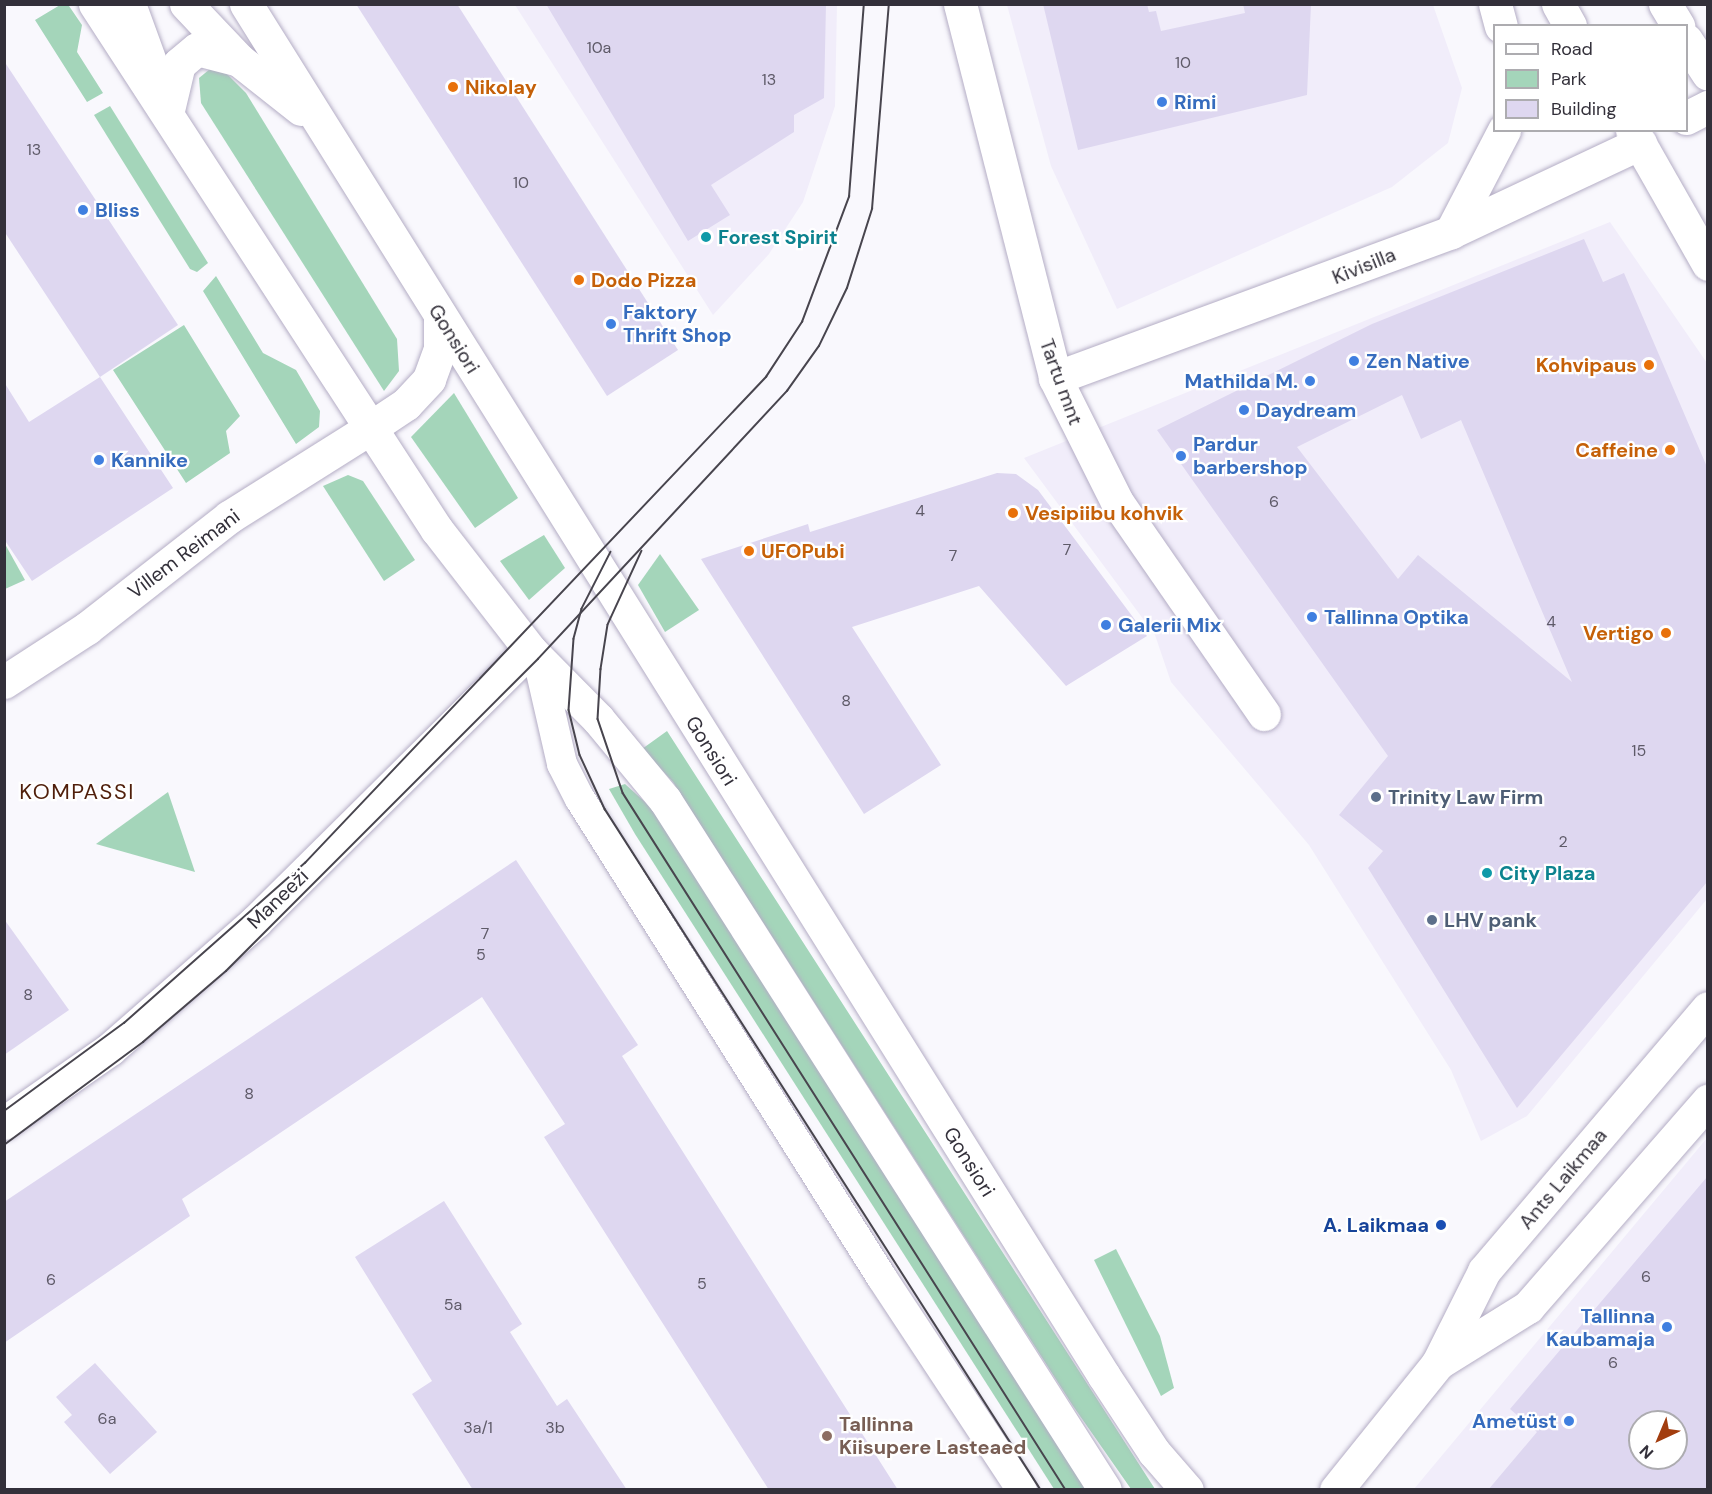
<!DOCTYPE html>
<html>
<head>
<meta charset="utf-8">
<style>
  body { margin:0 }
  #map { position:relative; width:1712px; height:1494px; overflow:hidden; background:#f9f8fd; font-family:"DM Sans",sans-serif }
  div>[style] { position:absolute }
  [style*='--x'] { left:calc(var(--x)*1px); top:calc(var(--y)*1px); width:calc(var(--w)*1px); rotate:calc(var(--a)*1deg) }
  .built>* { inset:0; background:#f1edfa }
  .green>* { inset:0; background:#a4d5ba }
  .building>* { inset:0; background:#ded7f0 }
  .roads { filter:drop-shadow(0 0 2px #b4adc5) drop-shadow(0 0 2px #b4adc5) }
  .service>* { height:30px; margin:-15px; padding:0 15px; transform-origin:15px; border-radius:15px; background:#fff }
  .minor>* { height:33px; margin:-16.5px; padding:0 16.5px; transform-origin:16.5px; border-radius:16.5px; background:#fff }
  .tertiary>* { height:33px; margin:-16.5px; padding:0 16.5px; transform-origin:16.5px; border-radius:16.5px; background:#fff }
  .secondary>* { height:33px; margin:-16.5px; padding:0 16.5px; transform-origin:16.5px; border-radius:16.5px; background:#fff }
  .tram>* { height:1.5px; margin:-0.75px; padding:0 0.75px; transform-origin:0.75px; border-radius:0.75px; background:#48454e }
  .dots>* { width:16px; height:16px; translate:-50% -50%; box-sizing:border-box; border:3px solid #fff; border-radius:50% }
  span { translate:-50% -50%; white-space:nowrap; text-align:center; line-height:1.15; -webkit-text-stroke:4.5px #fff; paint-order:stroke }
  .number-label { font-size:16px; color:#5e5a68 }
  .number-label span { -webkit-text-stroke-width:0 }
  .food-label { font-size:20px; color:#c56008; font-weight:700 }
  .left { translate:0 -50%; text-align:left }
  .right { translate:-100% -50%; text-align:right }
  .shop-label { font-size:20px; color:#366cbe; font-weight:700 }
  .culture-label { font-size:20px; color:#0d838f; font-weight:700 }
  .street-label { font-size:20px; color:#33303a }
  .service-label { font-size:20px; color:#4e5e75; font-weight:700 }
  .transit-label { font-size:20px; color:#164399; font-weight:700 }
  .education-label { font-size:20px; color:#785e54; font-weight:700 }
  .quarter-label { font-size:22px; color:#501f0b; letter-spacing:1.5px }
  .frame { position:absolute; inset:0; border:6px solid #33303a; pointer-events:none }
  .legend { position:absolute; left:1493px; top:24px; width:195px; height:108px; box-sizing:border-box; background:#fff; border:2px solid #adacb0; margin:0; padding:8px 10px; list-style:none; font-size:18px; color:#33303a }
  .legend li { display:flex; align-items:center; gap:12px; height:30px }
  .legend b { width:30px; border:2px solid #adacb0 }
  .north { position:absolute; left:1628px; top:1410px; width:60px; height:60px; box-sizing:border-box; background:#fff; border:2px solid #adacb0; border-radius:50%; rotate:224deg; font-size:16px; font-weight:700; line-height:24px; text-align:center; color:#33303a }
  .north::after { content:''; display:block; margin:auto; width:21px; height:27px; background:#a23d0f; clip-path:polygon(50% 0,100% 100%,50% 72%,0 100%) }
</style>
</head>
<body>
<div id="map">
  <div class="built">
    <div style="clip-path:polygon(515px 5px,837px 5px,835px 106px,803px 202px,769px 254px,713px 315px)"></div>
    <div style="clip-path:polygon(1007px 5px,1433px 5px,1462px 88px,1448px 143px,1392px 187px,1117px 309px,1051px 166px)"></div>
    <div style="clip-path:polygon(1610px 222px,1707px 363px,1707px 899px,1527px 1116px,1481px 1141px,1451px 1070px,1309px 845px,1171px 682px,1155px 635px,1024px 458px)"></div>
    <div style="clip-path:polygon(evenodd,1707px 1138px,1707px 1489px,1414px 1489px,1707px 1138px,1640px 1422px,1676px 1422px,1676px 1458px,1640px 1458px,1640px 1422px)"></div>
  </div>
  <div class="green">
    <div style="clip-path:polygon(60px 5px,69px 6px,82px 25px,77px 52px,103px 93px,87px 102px,35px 20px)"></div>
    <div style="clip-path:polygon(210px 69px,226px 73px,246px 93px,397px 339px,399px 371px,384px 391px,201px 103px,199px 78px)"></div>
    <div style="clip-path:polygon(110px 106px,208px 263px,197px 272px,190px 269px,94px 115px)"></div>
    <div style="clip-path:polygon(216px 276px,263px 353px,296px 370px,320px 411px,319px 427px,296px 444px,203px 291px)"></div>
    <div style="clip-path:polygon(184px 325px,240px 416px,226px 431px,230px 453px,186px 483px,113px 370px)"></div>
    <div style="clip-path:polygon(454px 393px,518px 498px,475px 528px,411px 437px)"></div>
    <div style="clip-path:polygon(348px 475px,363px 481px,415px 560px,384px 581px,323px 486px)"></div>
    <div style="clip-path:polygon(544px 535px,565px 568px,529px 600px,500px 561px)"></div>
    <div style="clip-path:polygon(5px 544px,25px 580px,5px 589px,4px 589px)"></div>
    <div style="clip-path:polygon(660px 554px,699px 610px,665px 632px,638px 585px)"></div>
    <div style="clip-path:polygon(667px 731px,1155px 1489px,1131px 1489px,1073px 1406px,673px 782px,642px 749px)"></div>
    <div style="clip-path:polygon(625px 784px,654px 810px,1093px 1489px,1054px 1489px,635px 834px,609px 789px)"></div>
    <div style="clip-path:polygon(168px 792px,195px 872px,96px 844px)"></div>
    <div style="clip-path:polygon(1116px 1249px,1160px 1336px,1174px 1388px,1161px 1396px,1094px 1260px)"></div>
  </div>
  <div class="building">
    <div style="clip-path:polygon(356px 4px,457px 4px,678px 350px,607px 396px)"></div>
    <div style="clip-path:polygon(546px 4px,826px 4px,824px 98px,794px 115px,794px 132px,711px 185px,730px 215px,688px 241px)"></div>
    <div style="clip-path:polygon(1043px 4px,1147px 4px,1149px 12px,1156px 11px,1161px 31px,1245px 13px,1243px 4px,1311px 4px,1307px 95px,1078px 150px)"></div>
    <div style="clip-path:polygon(4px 61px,178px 325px,100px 377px,4px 231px)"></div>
    <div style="clip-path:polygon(evenodd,1584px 239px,1603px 282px,1624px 273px,1707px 467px,1707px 882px,1517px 1108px,1368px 868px,1383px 851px,1339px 815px,1388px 756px,1157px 430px,1372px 324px,1584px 239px,1402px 395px,1421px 439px,1461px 420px,1572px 682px,1418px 555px,1398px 579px,1297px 447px,1402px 395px)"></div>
    <div style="clip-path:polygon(100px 377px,173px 488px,32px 581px,4px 539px,4px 382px,29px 422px)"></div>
    <div style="clip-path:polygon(997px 473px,1016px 474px,1038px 490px,1147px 636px,1066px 686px,979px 586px,852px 627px,941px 765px,864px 814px,701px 559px,808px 524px,810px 532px)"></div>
    <div style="clip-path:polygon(516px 860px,638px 1045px,622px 1056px,898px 1490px,769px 1490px,544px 1137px,565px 1124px,482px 997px,182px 1199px,190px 1216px,4px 1343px,4px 1202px)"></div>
    <div style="clip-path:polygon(4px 919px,69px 1010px,4px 1055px)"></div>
    <div style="clip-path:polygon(evenodd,1707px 1177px,1707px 1490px,1488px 1490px,1537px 1432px,1510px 1409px,1707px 1177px,1640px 1422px,1676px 1422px,1676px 1458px,1640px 1458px,1640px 1422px)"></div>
    <div style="clip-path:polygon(444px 1201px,522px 1324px,510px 1332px,557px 1406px,567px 1399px,627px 1490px,473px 1490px,412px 1394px,432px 1381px,355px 1257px)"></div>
    <div style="clip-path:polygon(95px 1363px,157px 1432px,110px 1474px,64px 1422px,72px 1415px,56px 1397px)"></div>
  </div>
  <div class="roads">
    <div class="service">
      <div style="--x:538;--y:659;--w:108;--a:77.1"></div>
      <div style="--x:562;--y:764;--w:39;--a:63"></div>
      <div style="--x:580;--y:799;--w:566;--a:57.77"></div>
      <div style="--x:882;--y:1278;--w:254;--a:56.6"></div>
    </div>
    <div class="minor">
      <div style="--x:960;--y:4;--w:386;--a:75.7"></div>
      <div style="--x:1055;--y:378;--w:139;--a:63.4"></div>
      <div style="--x:1117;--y:502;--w:258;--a:55.3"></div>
      <div style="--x:1055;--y:378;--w:422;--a:-20.2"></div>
      <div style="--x:1451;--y:232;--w:209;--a:-25.2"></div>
      <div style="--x:4;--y:682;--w:99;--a:-33"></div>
      <div style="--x:87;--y:628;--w:180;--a:-38"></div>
      <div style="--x:229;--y:517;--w:163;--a:-32.2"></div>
      <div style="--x:1438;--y:1363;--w:106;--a:-31.9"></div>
      <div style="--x:1528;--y:1307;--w:274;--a:-48.9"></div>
      <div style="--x:1336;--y:1490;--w:163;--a:-51.2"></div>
      <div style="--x:1438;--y:1363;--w:103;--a:-63.4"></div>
      <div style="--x:1484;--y:1271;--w:345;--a:-49.6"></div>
    </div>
    <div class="tertiary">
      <div style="--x:186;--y:4;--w:77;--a:46.6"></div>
      <div style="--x:1495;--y:4;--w:23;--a:75"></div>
      <div style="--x:1558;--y:4;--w:25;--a:61"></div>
      <div style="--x:1665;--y:4;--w:26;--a:59"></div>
      <div style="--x:1686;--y:40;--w:40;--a:57.1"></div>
      <div style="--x:1686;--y:118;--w:25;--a:-27"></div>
      <div style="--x:1632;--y:130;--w:154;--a:60.4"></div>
      <div style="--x:1451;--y:232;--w:115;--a:-62.5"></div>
      <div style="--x:4;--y:1123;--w:129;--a:-34.9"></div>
      <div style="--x:110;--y:1049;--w:194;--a:-41.2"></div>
      <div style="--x:256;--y:921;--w:385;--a:-44.7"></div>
    </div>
    <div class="secondary">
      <div style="--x:95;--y:4;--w:627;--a:56.97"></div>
      <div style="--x:437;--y:530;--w:152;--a:52.2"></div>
      <div style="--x:530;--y:650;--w:97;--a:45.4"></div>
      <div style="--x:598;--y:719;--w:105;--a:50.4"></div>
      <div style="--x:665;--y:800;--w:818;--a:57.48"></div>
      <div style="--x:129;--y:4;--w:64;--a:69.9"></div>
      <div style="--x:246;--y:4;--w:1618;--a:57.98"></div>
      <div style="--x:1104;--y:1376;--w:91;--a:56.7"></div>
      <div style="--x:1154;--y:1452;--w:50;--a:49"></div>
      <div style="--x:168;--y:110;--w:47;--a:-76.6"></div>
      <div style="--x:179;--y:64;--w:23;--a:-40"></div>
      <div style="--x:197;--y:49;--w:43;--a:14.7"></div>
      <div style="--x:239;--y:60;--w:79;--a:38.3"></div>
      <div style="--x:367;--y:430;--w:47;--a:-33.7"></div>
      <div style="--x:406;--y:404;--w:34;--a:-47"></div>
      <div style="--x:429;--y:379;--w:33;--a:-70"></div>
      <div style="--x:440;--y:348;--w:32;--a:-90"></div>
    </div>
  </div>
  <div class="tram">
    <div style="--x:642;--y:551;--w:81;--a:114.7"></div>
    <div style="--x:608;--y:625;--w:45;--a:99"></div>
    <div style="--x:601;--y:669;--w:50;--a:93.4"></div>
    <div style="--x:598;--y:719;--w:78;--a:71.3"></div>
    <div style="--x:623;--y:793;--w:826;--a:57.56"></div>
    <div style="--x:611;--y:552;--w:64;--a:117"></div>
    <div style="--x:582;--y:609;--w:31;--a:105"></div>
    <div style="--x:574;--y:639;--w:71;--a:94"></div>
    <div style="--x:569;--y:710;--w:46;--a:76.3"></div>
    <div style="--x:580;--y:755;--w:60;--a:65.2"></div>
    <div style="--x:605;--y:809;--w:809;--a:57.37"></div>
    <div style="--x:4;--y:1111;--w:149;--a:-36.3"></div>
    <div style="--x:124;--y:1023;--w:242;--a:-41.5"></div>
    <div style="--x:305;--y:863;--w:670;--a:-46.51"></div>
    <div style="--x:766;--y:377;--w:66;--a:-56.8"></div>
    <div style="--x:802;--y:322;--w:134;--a:-69.4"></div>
    <div style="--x:849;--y:197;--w:194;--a:-85.6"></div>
    <div style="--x:4;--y:1145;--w:173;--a:-36.5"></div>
    <div style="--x:143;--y:1042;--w:109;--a:-40.5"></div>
    <div style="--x:226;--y:971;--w:441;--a:-45"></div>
    <div style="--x:538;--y:659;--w:366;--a:-47.1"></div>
    <div style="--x:787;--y:391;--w:55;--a:-54.6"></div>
    <div style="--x:819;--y:346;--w:64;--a:-64.2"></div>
    <div style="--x:847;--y:288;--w:83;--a:-72.4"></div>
    <div style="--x:872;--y:209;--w:206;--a:-85.3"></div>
  </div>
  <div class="dots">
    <div style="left:453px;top:87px;background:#e8710a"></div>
    <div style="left:1162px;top:102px;background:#3f7fe0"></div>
    <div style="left:83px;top:210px;background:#3f7fe0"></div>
    <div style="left:706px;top:237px;background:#0f9aa8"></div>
    <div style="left:579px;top:280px;background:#e8710a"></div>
    <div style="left:611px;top:324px;background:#3f7fe0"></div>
    <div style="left:1354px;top:361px;background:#3f7fe0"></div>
    <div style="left:1649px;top:365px;background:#e8710a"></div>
    <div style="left:1310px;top:381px;background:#3f7fe0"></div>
    <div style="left:1244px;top:410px;background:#3f7fe0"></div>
    <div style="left:1670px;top:450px;background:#e8710a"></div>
    <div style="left:1181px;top:456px;background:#3f7fe0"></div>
    <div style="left:99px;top:460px;background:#3f7fe0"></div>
    <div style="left:1013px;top:513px;background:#e8710a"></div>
    <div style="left:749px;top:551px;background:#e8710a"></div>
    <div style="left:1312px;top:617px;background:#3f7fe0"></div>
    <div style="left:1106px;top:625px;background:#3f7fe0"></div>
    <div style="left:1666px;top:633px;background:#e8710a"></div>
    <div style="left:1376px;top:797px;background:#5c6f8a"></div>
    <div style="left:1487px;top:873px;background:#0f9aa8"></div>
    <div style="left:1432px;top:920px;background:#5c6f8a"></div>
    <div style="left:1441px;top:1225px;background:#1a4fb4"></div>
    <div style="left:1667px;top:1327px;background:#3f7fe0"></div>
    <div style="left:1569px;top:1421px;background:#3f7fe0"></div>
    <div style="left:827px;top:1436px;background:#8d6e63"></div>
  </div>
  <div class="number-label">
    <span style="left:599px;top:48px">10a</span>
    <span style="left:1183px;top:63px">10</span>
    <span style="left:769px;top:80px">13</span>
    <span style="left:34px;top:150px">13</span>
    <span style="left:521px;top:183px">10</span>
    <span style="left:1274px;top:502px">6</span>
    <span style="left:920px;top:511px">4</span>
    <span style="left:1067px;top:550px">7</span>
    <span style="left:953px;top:556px">7</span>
    <span style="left:1551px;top:622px">4</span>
    <span style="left:846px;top:701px">8</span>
    <span style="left:1639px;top:751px">15</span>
    <span style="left:1563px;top:842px">2</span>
    <span style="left:485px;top:934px">7</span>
    <span style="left:481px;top:955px">5</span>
    <span style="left:28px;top:995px">8</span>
    <span style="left:249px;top:1094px">8</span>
    <span style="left:1646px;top:1277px">6</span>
    <span style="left:51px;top:1280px">6</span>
    <span style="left:702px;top:1284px">5</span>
    <span style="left:453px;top:1305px">5a</span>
    <span style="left:1613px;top:1363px">6</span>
    <span style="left:107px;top:1419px">6a</span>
    <span style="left:478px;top:1428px">3a/1</span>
    <span style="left:555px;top:1428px">3b</span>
  </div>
  <div class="food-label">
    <span class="left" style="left:465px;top:87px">Nikolay</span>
    <span class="left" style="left:591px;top:280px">Dodo Pizza</span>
    <span class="right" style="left:1637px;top:365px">Kohvipaus</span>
    <span class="right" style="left:1658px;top:450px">Caffeine</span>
    <span class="left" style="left:1025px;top:513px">Vesipiibu kohvik</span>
    <span class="left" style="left:761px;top:551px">UFOPubi</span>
    <span class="right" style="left:1654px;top:633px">Vertigo</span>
  </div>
  <div class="shop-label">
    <span class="left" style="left:1174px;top:102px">Rimi</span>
    <span class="left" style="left:95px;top:210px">Bliss</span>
    <span class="left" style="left:623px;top:324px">Faktory<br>Thrift Shop</span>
    <span class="left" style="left:1366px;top:361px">Zen Native</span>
    <span class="right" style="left:1298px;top:381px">Mathilda M.</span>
    <span class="left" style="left:1256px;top:410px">Daydream</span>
    <span class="left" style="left:1193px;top:456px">Pardur<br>barbershop</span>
    <span class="left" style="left:111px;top:460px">Kannike</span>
    <span class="left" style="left:1324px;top:617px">Tallinna Optika</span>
    <span class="left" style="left:1118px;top:625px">Galerii Mix</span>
    <span class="right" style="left:1655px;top:1328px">Tallinna<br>Kaubamaja</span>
    <span class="right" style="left:1557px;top:1421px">Ametüst</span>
  </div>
  <div class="culture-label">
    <span class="left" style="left:718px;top:237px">Forest Spirit</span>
    <span class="left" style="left:1499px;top:873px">City Plaza</span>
  </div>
  <div class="street-label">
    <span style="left:1364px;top:266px;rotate:-22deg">Kivisilla</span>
    <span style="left:454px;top:339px;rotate:58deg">Gonsiori</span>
    <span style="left:1061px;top:382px;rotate:70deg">Tartu mnt</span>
    <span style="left:184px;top:554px;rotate:-37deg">Villem Reimani</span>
    <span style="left:711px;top:751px;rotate:58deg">Gonsiori</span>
    <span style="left:278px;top:899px;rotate:-44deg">Maneeži</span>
    <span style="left:969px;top:1162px;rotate:58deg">Gonsiori</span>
    <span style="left:1563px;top:1179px;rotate:-50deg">Ants Laikmaa</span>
  </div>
  <div class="service-label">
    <span class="left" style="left:1388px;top:797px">Trinity Law Firm</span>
    <span class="left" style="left:1444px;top:920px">LHV pank</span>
  </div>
  <div class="transit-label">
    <span class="right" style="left:1429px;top:1225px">A. Laikmaa</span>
  </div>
  <div class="education-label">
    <span class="left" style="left:839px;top:1436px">Tallinna<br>Kiisupere Lasteaed</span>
  </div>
  <div class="quarter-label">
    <span style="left:77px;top:792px">KOMPASSI</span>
  </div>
  <div class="frame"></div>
  <ul class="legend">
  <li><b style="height:8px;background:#fff"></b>Road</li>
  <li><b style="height:16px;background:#a4d5ba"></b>Park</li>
  <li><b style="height:16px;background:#ded7f0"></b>Building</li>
  </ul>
  <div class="north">N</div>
</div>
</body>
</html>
